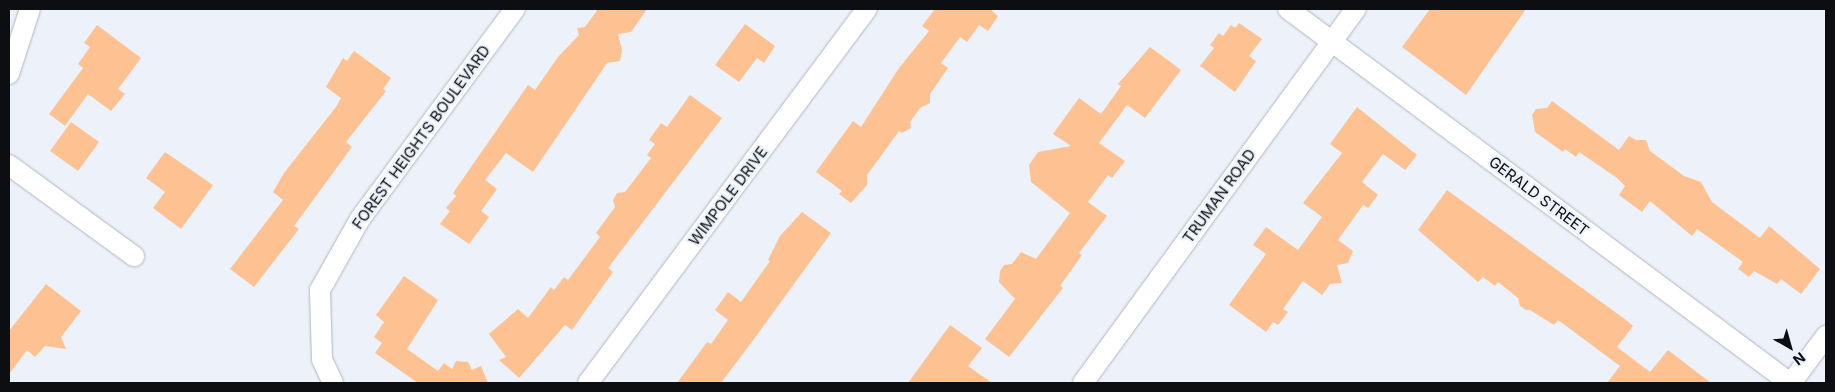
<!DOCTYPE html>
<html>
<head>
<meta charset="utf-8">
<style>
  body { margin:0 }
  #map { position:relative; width:1835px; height:392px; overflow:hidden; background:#ecf1fa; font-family:Inter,sans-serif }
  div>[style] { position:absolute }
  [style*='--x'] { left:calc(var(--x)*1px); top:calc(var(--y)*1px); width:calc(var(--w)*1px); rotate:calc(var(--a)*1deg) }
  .building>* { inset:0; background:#fec292 }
  .roads { filter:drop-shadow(0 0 1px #b1b6be) drop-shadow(0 0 1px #b1b6be) }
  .minor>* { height:20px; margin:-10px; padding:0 10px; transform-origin:10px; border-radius:10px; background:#fff }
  span { translate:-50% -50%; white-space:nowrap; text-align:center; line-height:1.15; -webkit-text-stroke:4.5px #ecf1fa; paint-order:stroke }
  .street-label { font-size:15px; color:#0c0e11 }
  .frame { position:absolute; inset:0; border:10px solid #0c0e11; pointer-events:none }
  .north { position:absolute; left:1765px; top:322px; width:50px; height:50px; -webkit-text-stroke:4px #ecf1fa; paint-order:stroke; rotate:142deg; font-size:14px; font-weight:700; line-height:20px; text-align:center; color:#0c0e11 }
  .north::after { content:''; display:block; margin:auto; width:18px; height:22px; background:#0c0e11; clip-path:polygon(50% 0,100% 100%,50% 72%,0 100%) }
</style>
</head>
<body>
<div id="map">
  <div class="building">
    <div style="clip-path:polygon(598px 9px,647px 9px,631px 32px,618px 34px,622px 50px,620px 61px,607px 63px,533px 172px,506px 153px,485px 180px,497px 189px,481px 211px,489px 217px,469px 244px,440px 224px,450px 211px,446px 208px,456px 196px,453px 193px,528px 85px,535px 90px,558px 57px,579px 35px,577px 28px,585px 27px)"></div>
    <div style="clip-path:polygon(935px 9px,990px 9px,998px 16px,988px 31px,979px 25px,967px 42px,960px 37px,941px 63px,948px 68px,930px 94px,930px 103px,920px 108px,910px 122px,911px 128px,902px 133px,899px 131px,867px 175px,867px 185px,851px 203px,839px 194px,842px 191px,816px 172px,853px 121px,861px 127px,899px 68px,929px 31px,922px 26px)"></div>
    <div style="clip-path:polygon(1430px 9px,1526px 9px,1466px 95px,1402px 47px)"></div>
    <div style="clip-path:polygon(1239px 23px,1262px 39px,1249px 56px,1256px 61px,1235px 92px,1200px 66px,1214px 48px,1210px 45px,1219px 33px,1223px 36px,1231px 25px,1235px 28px)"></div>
    <div style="clip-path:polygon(745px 24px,775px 46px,764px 63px,757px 58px,739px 82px,715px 65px)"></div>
    <div style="clip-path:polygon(97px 25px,141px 58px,118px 89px,125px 94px,111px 111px,88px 94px,65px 126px,49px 114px,83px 68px,78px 64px,90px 47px,84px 43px)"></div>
    <div style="clip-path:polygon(1150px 47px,1181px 70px,1145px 118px,1127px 105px,1099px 143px,1125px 161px,1112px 178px,1108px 175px,1088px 202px,1107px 216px,1079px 253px,1082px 255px,1060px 286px,1063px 288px,1009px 357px,985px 339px,1015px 299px,999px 282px,1000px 271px,1004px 265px,1012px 264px,1021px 252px,1036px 259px,1070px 213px,1031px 182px,1029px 165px,1038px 152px,1071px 146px,1053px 134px,1079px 98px,1101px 114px,1121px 86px,1118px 84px)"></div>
    <div style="clip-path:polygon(354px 51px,391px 78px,383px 89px,386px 91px,346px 142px,352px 147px,294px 226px,299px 229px,254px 287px,230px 269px,283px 200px,273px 192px,284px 173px,336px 107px,341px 98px,326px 87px,343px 58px,347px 61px)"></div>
    <div style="clip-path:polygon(690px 95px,722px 118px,608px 268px,613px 272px,572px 330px,565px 325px,519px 378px,499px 360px,506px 357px,489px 334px,518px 309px,528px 318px,551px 287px,554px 290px,564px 277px,568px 280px,600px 237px,596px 233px,615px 207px,613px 200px,617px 193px,625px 192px,651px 158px,647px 155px,655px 144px,649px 140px,661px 123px,667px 127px)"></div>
    <div style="clip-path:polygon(1552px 101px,1619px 150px,1629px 136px,1636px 140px,1646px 140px,1650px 151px,1684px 176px,1701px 182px,1712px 202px,1760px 238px,1769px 226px,1820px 269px,1801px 294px,1781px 279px,1777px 284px,1754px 271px,1749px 277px,1738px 269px,1743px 262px,1697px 229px,1692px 236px,1650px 201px,1642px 212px,1619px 195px,1625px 186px,1617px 178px,1579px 152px,1576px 157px,1565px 149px,1563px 152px,1535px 132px,1532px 115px,1536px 109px,1547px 108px)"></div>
    <div style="clip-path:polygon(1357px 107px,1417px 155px,1405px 170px,1383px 154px,1362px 182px,1378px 195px,1368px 208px,1363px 205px,1338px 240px,1353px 251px,1348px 263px,1337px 265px,1342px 283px,1330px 284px,1322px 295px,1303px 281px,1283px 309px,1288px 312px,1278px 325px,1273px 322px,1266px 332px,1229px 305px,1266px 254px,1253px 245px,1266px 227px,1298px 250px,1322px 217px,1303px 203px,1342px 153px,1330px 144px)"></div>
    <div style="clip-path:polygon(71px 122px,99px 142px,78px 171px,50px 151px)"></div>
    <div style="clip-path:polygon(165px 152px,213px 185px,181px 229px,153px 208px,165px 192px,146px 178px)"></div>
    <div style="clip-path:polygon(1447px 190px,1626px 320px,1633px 326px,1617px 347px,1650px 372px,1668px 350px,1711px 383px,1607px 383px,1620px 366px,1558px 320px,1554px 325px,1530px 310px,1526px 310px,1520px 306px,1518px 298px,1498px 282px,1495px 286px,1483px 277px,1478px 282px,1418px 230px)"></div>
    <div style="clip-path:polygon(802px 212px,831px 233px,754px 339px,721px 383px,677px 383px,707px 342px,711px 344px,728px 320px,715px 310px,728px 292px,741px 302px,770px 261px,768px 260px,780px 236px)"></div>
    <div style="clip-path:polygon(404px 276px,438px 300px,407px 349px,438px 371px,444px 363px,452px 369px,456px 361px,468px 362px,472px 370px,481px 366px,488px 383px,418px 383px,375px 353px,382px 343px,374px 337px,384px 322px,376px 315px)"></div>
    <div style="clip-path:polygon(46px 284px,81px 311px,61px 337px,66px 349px,45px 346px,35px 357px,27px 350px,9px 374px,9px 331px)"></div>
    <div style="clip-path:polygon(950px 325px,982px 348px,968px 366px,992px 383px,908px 383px)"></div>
  </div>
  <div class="roads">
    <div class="minor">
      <div style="--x:1288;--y:9;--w:626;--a:36.69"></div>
      <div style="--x:9;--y:74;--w:68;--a:-72.1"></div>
      <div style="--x:9;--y:165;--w:155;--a:36.1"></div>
      <div style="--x:333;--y:383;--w:26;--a:-115"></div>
      <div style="--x:322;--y:359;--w:69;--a:-91.7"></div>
      <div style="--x:320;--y:290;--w:81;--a:-60.6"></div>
      <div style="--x:360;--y:219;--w:261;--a:-53.6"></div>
      <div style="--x:588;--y:383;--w:467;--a:-53.3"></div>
      <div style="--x:1083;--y:383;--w:463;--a:-53.9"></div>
      <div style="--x:1791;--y:383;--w:59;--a:-53.3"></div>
    </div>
  </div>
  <div class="street-label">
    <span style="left:421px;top:137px;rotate:-54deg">FOREST HEIGHTS BOULEVARD</span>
    <span style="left:728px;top:196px;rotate:-53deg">WIMPOLE DRIVE</span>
    <span style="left:1219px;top:196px;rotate:-54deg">TRUMAN ROAD</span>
    <span style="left:1539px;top:196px;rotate:37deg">GERALD STREET</span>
  </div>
  <div class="frame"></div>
  <div class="north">N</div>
</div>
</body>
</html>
